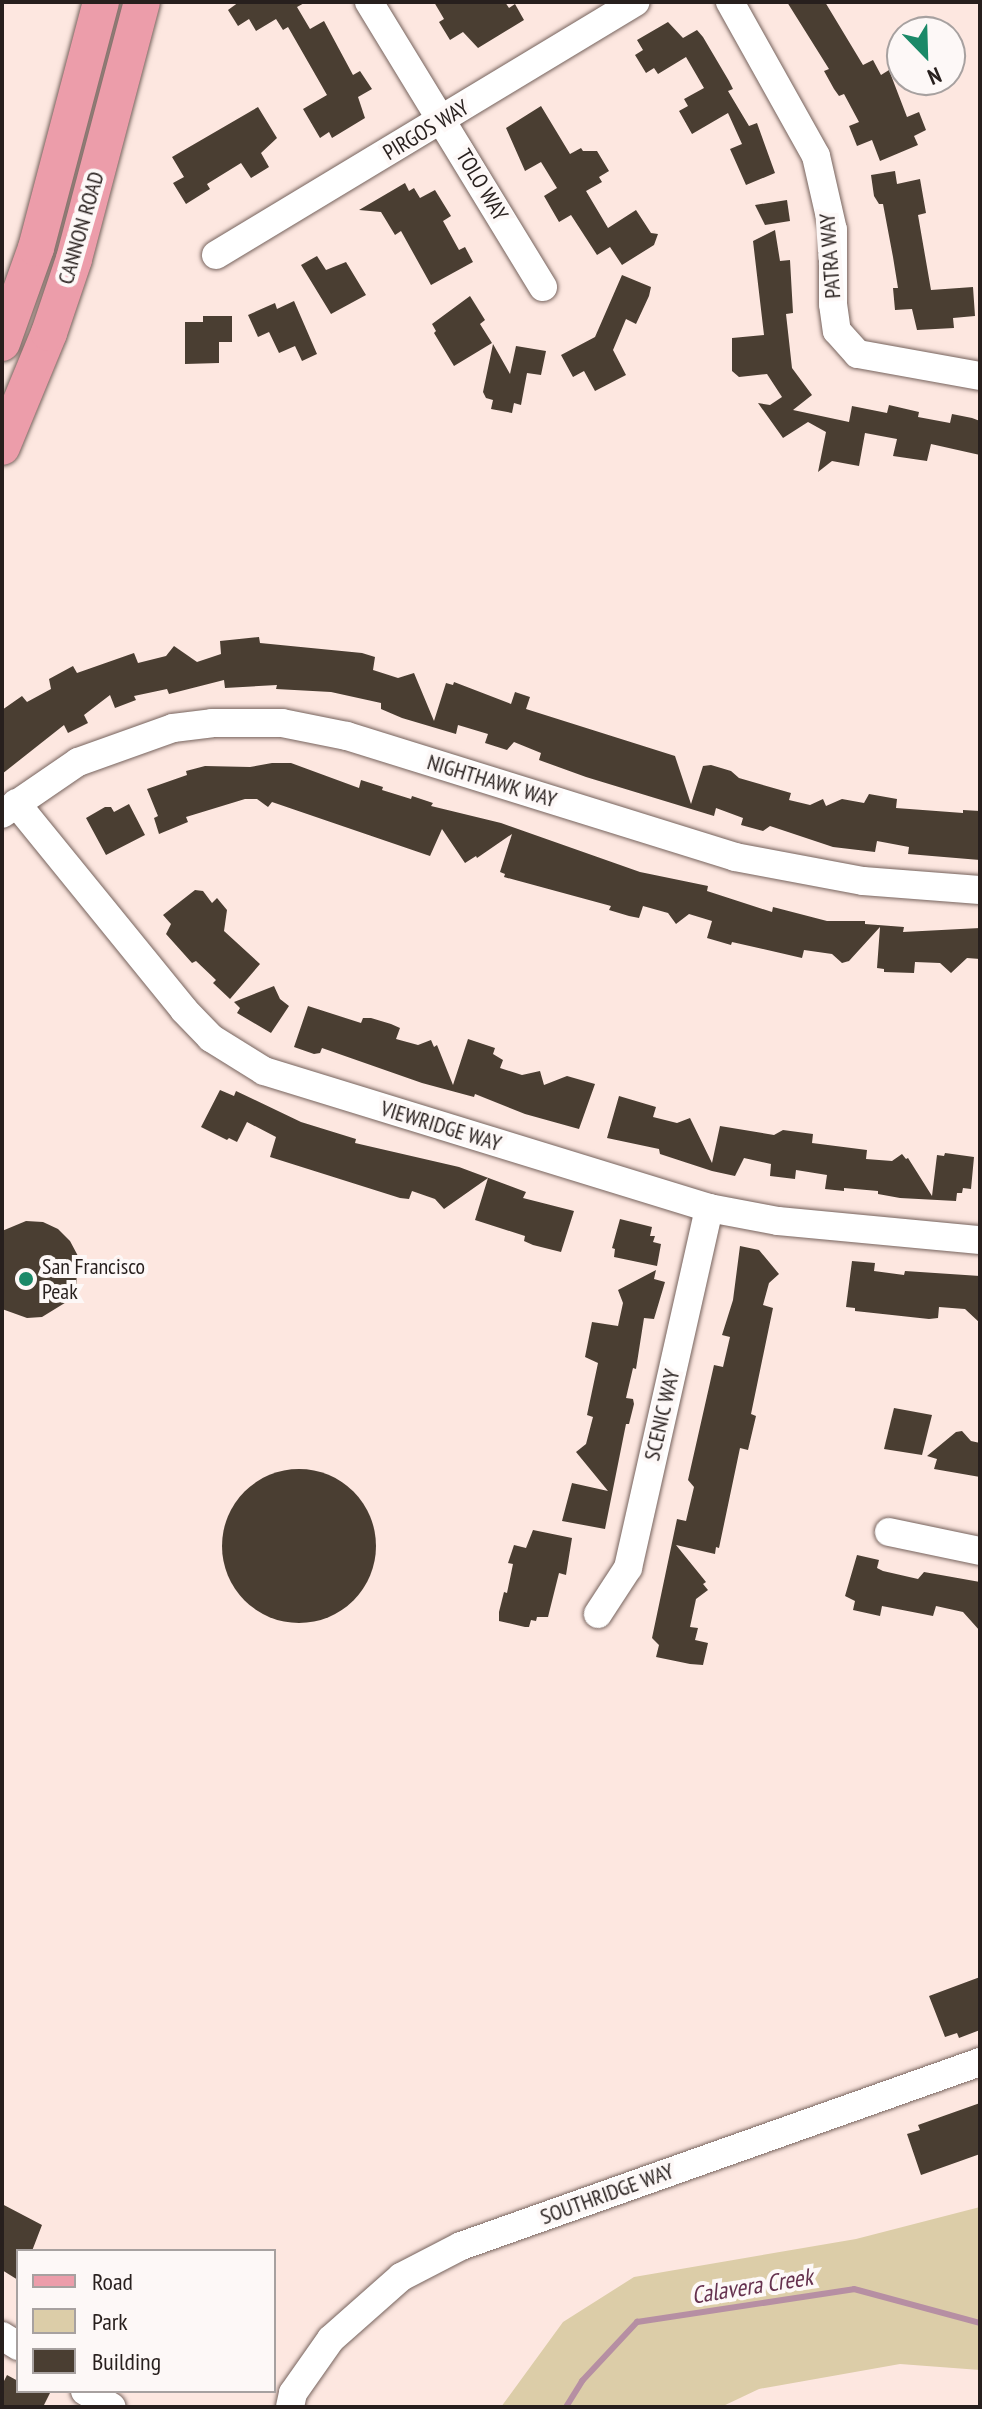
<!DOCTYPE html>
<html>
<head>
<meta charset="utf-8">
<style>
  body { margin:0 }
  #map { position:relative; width:982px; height:2409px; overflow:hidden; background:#fde7e0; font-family:"PT Sans Narrow",sans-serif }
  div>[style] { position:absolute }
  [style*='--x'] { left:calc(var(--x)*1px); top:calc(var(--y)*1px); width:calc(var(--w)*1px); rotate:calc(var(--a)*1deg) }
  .green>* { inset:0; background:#dccda8 }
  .stream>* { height:6px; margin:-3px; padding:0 3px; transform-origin:3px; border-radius:3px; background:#b68fa3 }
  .building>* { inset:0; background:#4a3e32 }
  .round { border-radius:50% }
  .roads { filter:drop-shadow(0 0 2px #76635d) drop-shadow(0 0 2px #76635d) }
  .minor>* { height:28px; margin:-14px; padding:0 14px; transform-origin:14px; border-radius:14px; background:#fff }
  .major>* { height:36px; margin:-18px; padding:0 18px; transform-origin:18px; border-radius:18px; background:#ec9daa }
  .dots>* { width:22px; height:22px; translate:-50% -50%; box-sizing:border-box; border:4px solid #fdf8f7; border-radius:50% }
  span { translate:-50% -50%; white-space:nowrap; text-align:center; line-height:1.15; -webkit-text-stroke:8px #fdf8f7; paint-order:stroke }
  .street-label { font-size:22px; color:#271f1d }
  .poi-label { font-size:22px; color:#271f1d }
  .left { translate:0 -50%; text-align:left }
  .water-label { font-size:24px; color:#65314e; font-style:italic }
  .frame { position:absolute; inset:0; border:4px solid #271f1d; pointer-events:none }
  .legend { position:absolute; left:16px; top:2249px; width:260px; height:144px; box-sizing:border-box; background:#fdf8f7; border:2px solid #a7a1a0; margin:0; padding:10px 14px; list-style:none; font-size:24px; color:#271f1d }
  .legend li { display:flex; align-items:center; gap:16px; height:40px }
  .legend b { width:40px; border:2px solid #a7a1a0 }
  .north { position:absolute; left:886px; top:16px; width:80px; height:80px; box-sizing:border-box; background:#fdf8f7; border:2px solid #a7a1a0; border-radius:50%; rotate:157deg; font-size:22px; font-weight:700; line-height:32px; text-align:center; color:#271f1d }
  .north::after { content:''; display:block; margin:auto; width:28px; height:36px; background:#1b8968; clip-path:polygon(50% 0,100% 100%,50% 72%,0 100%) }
</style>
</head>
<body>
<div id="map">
  <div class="green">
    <div style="clip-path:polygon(980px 2207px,980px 2370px,900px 2364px,759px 2389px,721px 2407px,501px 2407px,563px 2322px,634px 2277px,856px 2239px)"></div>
  </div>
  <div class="stream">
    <div style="--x:566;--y:2407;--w:31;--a:-58"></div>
    <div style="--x:582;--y:2381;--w:81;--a:-47"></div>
    <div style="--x:637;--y:2322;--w:219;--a:-8.6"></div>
    <div style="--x:854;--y:2289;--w:131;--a:15.1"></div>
  </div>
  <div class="building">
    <div style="clip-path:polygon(239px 2px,306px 2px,297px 7px,310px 29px,324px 21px,353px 75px,360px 71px,372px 89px,358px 97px,365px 118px,332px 138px,329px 132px,320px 138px,303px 109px,327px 95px,288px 27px,283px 30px,276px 19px,256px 31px,249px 19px,238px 26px,228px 10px)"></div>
    <div style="clip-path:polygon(434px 2px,505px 2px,509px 8px,515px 4px,524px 20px,478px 48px,463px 32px,450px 40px,439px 22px,444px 19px)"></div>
    <div style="clip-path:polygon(787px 2px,825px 2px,863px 65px,873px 60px,881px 75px,889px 70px,907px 117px,919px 112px,926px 130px,914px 136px,918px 145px,880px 161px,872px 140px,857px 146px,849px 126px,859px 122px,844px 94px,839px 96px,834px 89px,824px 71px,829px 69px)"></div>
    <div style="clip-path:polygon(668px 22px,683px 38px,697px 30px,703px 37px,729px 81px,733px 89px,728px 91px,749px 126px,757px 123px,775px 173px,746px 185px,730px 149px,742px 144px,728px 113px,692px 134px,679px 111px,688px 106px,684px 99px,704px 88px,686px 57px,658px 74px,654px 68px,646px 73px,635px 55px,643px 50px,637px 40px)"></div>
    <div style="clip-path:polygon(541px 106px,570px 154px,581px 148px,583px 151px,597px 151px,609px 171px,599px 177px,602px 182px,586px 191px,608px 228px,636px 210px,651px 233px,658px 234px,654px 245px,622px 265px,610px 247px,597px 255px,571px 215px,559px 222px,544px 196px,557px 188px,541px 162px,525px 171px,506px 128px)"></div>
    <div style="clip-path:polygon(258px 107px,277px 138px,261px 153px,269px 167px,251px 178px,241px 163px,207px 184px,210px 189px,186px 204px,173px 183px,184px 177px,172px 157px)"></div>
    <div style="clip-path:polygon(895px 171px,897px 184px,920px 179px,926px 213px,918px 215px,931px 290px,973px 287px,975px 316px,953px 318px,954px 328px,917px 330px,912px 309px,895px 310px,893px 288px,898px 288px,893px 257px,883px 204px,879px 204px,874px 196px,871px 175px)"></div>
    <div style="clip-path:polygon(405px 183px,409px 191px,414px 188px,420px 198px,435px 190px,451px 216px,443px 221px,459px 250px,465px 247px,473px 262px,431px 285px,401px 231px,395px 235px,381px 212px,359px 210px)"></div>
    <div style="clip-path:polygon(787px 200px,790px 221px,765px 225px,755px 205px)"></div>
    <div style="clip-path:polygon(775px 230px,780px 261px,790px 260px,793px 313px,786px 314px,792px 368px,812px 395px,793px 410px,849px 422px,852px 406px,887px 413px,889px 405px,919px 412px,918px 417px,950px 423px,952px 414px,972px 418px,980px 421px,980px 455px,931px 444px,927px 461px,893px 456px,897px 439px,865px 433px,859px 466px,832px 461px,818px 472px,826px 432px,808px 422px,783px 438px,758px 403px,770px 405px,782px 397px,767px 374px,739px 377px,732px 371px,732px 338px,764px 335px,753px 241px)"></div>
    <div style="clip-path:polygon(317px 256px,326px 270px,346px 262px,366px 295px,331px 314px,301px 265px)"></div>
    <div style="clip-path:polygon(622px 275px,651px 287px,649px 296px,636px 324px,626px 319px,613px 350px,626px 375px,595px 391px,584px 371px,573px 377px,561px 355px,595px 337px)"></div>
    <div style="clip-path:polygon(470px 296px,485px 320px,480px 324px,492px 343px,454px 366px,434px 333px,436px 331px,432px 324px)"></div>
    <div style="clip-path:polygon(294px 301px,317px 354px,302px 361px,295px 346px,279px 353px,269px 332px,258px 337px,248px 315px,275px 303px,277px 309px)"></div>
    <div style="clip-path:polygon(203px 316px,232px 316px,232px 342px,219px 342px,219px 363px,185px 364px,185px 322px,203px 322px)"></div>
    <div style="clip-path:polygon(493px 344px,510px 374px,516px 346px,546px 351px,541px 375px,527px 373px,521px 405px,514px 403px,512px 413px,491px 409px,493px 400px,486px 398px,483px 392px)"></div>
    <div style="clip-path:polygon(259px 637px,260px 643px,362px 653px,375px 657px,373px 670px,398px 678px,414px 673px,434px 721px,446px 683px,453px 685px,454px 682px,511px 704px,515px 692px,530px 697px,526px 709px,675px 756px,691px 804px,703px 766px,711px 765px,731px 771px,739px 778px,791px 793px,789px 800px,810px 805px,823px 799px,826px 806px,842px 799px,864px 803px,869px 794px,897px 799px,896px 808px,963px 813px,963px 810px,980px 811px,980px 860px,908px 854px,909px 847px,877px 841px,875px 852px,833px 847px,770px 826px,763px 831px,741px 825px,743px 818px,716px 808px,714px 816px,586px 777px,539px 760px,541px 753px,514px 742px,507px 750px,485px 743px,488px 734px,458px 725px,456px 734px,402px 718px,381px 709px,381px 703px,331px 692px,276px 689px,277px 685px,225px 688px,224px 680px,169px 694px,167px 689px,134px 696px,136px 700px,115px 708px,110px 695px,84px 715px,88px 723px,68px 733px,64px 725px,2px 774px,2px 710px,22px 696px,27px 702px,51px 689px,49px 679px,73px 666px,77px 673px,134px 653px,138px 663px,166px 656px,174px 646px,197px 662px,221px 654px,220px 641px)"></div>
    <div style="clip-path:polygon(272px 763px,291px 763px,359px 788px,361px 780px,383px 787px,382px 790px,411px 799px,412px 796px,433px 803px,431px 806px,501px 823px,640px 872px,708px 886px,707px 891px,772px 912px,773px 907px,827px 921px,865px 921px,865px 924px,904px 927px,903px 932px,980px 928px,980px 959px,967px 958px,951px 973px,940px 963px,915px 962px,914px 973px,884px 972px,884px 969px,877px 968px,880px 927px,849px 961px,842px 963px,832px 954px,804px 950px,802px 958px,732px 942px,731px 945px,707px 938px,712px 921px,689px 914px,676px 924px,668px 913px,643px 906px,639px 918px,629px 916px,609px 910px,611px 906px,504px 877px,505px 874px,500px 872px,512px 834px,477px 858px,476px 856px,465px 863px,442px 829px,430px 856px,272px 802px,268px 807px,257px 799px,245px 799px,186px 817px,188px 822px,159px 834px,154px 818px,158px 816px,147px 789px,187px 775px,186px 771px,205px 766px,250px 767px)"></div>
    <div style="clip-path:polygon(129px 804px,145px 835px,106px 855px,86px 818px,105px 807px,111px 807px,114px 812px)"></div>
    <div style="clip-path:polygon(195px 890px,203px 891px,212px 903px,217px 898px,227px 910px,224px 931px,260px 964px,230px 999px,213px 983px,216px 980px,196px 961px,192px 963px,166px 934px,171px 924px,163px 915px)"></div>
    <div style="clip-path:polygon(274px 986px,280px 999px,289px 1006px,271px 1033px,237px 1013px,240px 1008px,234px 1002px)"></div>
    <div style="clip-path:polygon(308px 1006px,361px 1023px,363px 1018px,371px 1018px,391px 1024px,400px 1028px,396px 1039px,418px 1045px,431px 1040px,434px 1047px,437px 1045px,453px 1085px,468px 1039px,495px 1048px,493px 1054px,503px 1060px,500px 1068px,522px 1075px,540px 1071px,544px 1085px,567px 1076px,595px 1084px,579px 1129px,525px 1114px,475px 1094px,474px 1097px,422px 1083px,322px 1048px,320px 1053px,314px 1054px,294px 1047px)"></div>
    <div style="clip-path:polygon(220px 1090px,234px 1096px,236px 1091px,301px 1122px,356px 1139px,355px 1143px,459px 1167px,526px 1192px,523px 1198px,574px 1211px,561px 1252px,533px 1245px,524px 1241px,525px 1236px,475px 1220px,488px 1178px,444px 1209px,435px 1199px,412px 1191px,409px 1199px,400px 1198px,270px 1157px,276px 1137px,247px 1122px,237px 1142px,229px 1138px,227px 1140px,201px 1127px)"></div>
    <div style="clip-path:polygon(619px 1096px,656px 1107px,653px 1117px,677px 1123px,690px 1118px,712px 1163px,720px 1126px,774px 1135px,783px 1130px,813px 1134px,812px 1143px,867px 1150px,866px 1159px,892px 1161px,902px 1154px,906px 1159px,908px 1158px,932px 1196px,937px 1155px,944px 1156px,945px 1153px,974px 1157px,971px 1189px,963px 1188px,962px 1193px,957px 1193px,956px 1201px,900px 1198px,878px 1194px,878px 1191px,844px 1188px,844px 1191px,825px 1189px,827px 1175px,796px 1170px,795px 1179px,770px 1176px,771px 1164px,744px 1158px,735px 1176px,712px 1171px,660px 1154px,659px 1149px,607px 1138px)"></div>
    <div style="clip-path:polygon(620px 1219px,652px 1227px,650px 1236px,655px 1236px,653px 1242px,661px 1244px,657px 1266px,614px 1257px,615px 1249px,612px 1248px)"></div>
    <div style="clip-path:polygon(26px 1221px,43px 1222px,58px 1229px,70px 1241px,78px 1256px,76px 1288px,68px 1301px,42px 1317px,27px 1318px,2px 1309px,2px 1231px)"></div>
    <div style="clip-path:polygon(740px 1246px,759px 1250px,779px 1274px,769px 1283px,763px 1305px,773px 1308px,751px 1414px,756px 1416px,748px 1450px,740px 1448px,719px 1548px,716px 1547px,715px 1554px,676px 1545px,706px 1582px,703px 1584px,708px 1590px,696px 1599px,690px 1627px,698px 1628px,695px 1640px,708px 1643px,703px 1665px,690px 1664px,656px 1657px,659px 1645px,652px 1638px,677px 1519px,686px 1521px,694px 1487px,688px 1480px,714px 1365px,723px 1367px,730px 1337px,722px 1335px,733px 1300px)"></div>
    <div style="clip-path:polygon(852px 1261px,875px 1263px,874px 1271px,904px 1275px,905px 1271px,980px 1276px,980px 1323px,965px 1309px,939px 1307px,938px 1318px,929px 1319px,855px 1311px,855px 1308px,846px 1307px)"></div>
    <div style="clip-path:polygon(656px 1270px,654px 1279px,665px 1282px,654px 1319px,644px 1318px,636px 1369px,633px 1368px,626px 1398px,633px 1399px,634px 1404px,629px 1424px,626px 1424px,605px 1529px,562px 1521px,572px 1483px,608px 1491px,576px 1452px,586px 1444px,593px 1417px,587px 1415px,598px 1363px,585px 1357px,592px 1322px,618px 1326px,623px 1303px,618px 1290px)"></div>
    <div style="clip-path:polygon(894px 1408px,932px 1415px,922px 1455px,884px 1449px)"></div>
    <div style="clip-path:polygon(962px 1431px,971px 1441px,980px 1443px,980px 1477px,934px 1469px,937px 1459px,927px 1456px,956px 1432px)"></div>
    <div class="round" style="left:222px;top:1469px;width:154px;height:154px"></div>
    <div style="clip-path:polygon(533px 1530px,572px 1538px,566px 1575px,559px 1573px,548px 1617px,537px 1617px,536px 1621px,531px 1620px,529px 1627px,525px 1627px,499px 1621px,499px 1612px,504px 1592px,507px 1593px,513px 1564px,508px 1563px,514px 1545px,526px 1548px)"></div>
    <div style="clip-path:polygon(857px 1555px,879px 1560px,877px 1568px,883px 1571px,918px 1579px,924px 1572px,980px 1582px,980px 1631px,963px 1612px,936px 1606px,933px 1616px,882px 1606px,880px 1616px,853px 1610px,855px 1601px,845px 1596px)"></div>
    <div style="clip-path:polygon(980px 1977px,980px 2030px,959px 2038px,957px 2033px,945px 2037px,929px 1996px)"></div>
    <div style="clip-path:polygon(980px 2103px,980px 2154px,921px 2175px,907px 2134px,920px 2130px,918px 2125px)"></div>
    <div style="clip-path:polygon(2px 2204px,42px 2225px,32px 2251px,18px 2251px,18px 2280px,2px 2270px)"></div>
    <div style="clip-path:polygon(7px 2375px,18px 2381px,18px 2391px,51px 2391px,43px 2407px,2px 2407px,2px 2385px)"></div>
  </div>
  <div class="roads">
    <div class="minor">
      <div style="--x:369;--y:2;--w:334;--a:58.6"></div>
      <div style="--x:730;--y:2;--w:176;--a:60.8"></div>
      <div style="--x:816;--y:156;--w:76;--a:77.1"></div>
      <div style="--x:833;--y:230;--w:74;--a:90"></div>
      <div style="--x:833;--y:304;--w:27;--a:82"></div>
      <div style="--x:837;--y:331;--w:31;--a:48"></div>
      <div style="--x:858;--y:354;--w:124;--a:10.2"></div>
      <div style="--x:216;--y:255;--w:490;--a:-31.1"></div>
      <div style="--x:16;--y:803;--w:267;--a:50.9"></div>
      <div style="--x:184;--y:1010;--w:39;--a:46"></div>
      <div style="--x:211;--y:1038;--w:62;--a:31.9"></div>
      <div style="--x:264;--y:1071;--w:466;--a:17.1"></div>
      <div style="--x:709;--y:1208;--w:70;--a:10.7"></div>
      <div style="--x:778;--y:1221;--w:203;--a:5.4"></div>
      <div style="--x:2;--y:814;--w:92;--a:-34.4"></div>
      <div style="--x:78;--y:762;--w:101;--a:-19.7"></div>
      <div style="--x:173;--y:728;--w:39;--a:-7"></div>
      <div style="--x:212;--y:723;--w:70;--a:0"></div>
      <div style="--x:282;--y:723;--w:66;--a:11.3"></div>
      <div style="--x:347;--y:736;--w:406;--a:17.3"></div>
      <div style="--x:735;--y:857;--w:130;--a:10.6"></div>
      <div style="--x:863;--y:881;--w:117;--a:4.4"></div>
      <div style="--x:889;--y:1532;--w:93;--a:11.8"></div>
      <div style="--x:598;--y:1614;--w:55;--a:-56.9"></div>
      <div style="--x:628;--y:1568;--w:369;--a:-77.3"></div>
      <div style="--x:2;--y:2336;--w:19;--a:32"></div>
      <div style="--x:85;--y:2391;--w:31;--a:31"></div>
      <div style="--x:290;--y:2407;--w:14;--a:-78"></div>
      <div style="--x:293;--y:2393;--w:66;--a:-54.9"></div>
      <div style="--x:331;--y:2339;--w:94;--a:-41.5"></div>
      <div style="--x:401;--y:2277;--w:68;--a:-27.3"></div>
      <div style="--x:461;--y:2246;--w:551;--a:-19.52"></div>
    </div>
    <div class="major">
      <div style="--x:2;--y:343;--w:101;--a:-70.3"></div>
      <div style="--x:36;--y:248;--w:254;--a:-75.2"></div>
      <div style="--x:2;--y:447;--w:123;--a:-67.6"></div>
      <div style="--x:49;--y:333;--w:78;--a:-71.3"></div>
      <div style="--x:74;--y:259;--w:266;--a:-75.2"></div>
    </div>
  </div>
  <div class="dots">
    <div style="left:26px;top:1279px;background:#1b8968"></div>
  </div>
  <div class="street-label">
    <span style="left:426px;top:130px;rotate:-31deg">PIRGOS WAY</span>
    <span style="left:482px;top:185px;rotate:59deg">TOLO WAY</span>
    <span style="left:81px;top:228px;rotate:-74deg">CANNON ROAD</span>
    <span style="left:830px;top:256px;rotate:-94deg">PATRA WAY</span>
    <span style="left:492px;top:781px;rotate:17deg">NIGHTHAWK WAY</span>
    <span style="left:441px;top:1126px;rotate:17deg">VIEWRIDGE WAY</span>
    <span style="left:662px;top:1415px;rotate:-77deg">SCENIC WAY</span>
    <span style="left:607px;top:2194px;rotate:-20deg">SOUTHRIDGE WAY</span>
  </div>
  <div class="poi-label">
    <span class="left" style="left:42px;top:1279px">San Francisco<br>Peak</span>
  </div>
  <div class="water-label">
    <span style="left:752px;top:2286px;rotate:-9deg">Calavera Creek</span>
  </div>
  <div class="frame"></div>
  <ul class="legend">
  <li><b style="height:10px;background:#ec9daa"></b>Road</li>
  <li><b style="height:22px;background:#dccda8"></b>Park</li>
  <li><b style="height:22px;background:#4a3e32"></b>Building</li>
  </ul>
  <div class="north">N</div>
</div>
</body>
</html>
